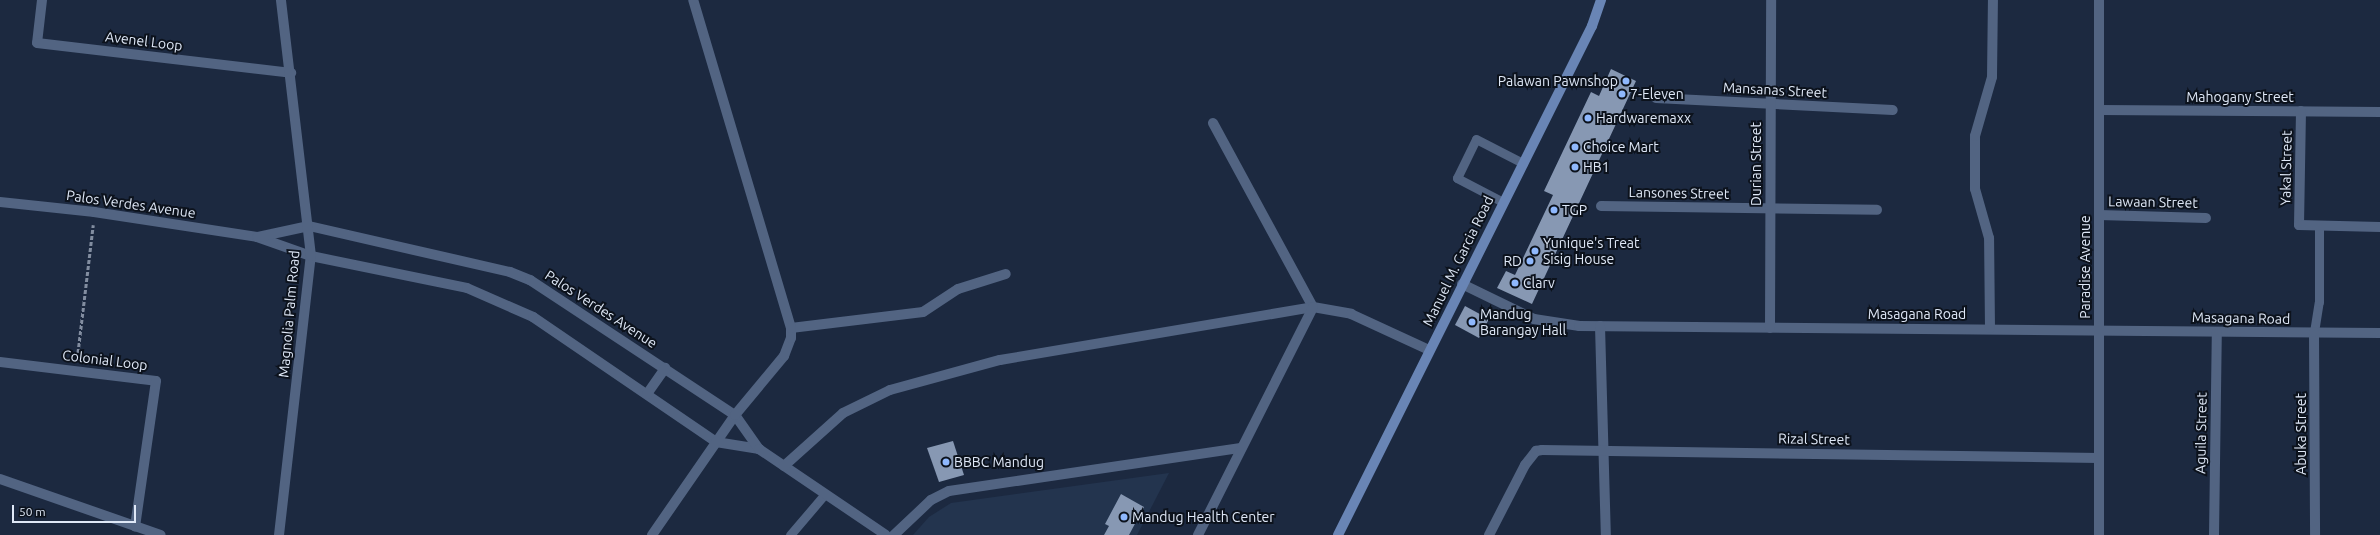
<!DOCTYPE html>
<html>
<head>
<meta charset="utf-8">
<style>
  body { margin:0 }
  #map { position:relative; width:2380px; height:535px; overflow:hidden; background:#1c2940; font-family:Ubuntu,sans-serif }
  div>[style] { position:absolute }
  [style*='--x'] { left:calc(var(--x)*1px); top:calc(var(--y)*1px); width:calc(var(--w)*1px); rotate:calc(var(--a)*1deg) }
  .built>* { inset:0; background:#23344e }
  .building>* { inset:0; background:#8798b3 }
  .path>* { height:2.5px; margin-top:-1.25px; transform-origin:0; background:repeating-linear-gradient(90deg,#828da0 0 4px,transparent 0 6px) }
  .lane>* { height:9px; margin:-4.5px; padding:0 4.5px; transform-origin:4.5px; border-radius:4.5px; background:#526482 }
  .street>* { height:10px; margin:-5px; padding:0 5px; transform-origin:5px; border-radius:5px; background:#526482 }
  .secondary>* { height:10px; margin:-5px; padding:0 5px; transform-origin:5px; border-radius:5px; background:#6985b5 }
  .dots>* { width:11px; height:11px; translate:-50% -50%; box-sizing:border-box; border:2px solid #0c121c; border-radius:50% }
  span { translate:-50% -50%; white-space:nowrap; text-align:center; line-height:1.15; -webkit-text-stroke:4px #0c121c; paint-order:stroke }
  .street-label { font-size:14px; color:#dfe8f7 }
  .poi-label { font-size:14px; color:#dfe8f7 }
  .right { translate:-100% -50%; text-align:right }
  .left { translate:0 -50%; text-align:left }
  .scale { position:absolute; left:12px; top:505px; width:124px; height:18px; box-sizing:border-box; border:2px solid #dfe8f7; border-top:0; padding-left:5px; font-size:12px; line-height:14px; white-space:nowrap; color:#dfe8f7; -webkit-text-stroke:3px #0c121c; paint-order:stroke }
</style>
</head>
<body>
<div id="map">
  <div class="built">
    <div style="clip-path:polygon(1169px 473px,1137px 535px,913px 535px,929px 517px,951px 503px)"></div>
  </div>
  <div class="building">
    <div style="clip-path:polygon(1611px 69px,1636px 81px,1532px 304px,1497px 288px,1506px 271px,1515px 275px,1553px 195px,1544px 191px,1591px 92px,1599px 96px)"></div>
    <div style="clip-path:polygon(1465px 306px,1489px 319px,1479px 338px,1455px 325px)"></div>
    <div style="clip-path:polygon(953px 441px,964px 475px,939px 482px,927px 448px)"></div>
    <div style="clip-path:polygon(1121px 494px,1144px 507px,1129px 535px,1104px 535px,1109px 526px,1105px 524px)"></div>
  </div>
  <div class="path">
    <div style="--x:77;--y:359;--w:135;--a:-83.2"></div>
  </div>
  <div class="lane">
    <div style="--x:1503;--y:202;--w:52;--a:-152.4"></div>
    <div style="--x:1457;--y:178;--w:43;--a:-64"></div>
    <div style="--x:1476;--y:139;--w:53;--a:27.1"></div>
    <div style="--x:2314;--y:332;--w:30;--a:-81"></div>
    <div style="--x:2319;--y:302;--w:77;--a:-90"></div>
    <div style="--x:790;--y:535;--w:52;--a:-49.6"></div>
  </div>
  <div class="street">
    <div style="--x:42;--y:0;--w:43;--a:96.6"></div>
    <div style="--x:37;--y:43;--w:256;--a:6.7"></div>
    <div style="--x:1656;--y:98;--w:237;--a:2.9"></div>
    <div style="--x:2099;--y:110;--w:281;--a:0.4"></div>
    <div style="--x:2301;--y:111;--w:114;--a:91"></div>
    <div style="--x:2299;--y:225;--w:81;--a:1.4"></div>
    <div style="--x:1213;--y:123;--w:209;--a:61.5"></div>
    <div style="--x:0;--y:202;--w:95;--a:6.1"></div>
    <div style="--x:94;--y:212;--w:165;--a:8.7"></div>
    <div style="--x:257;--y:237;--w:57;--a:19.4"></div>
    <div style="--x:311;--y:256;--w:159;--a:11.6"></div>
    <div style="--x:467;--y:288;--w:72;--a:23.7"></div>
    <div style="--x:533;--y:317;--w:222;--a:34.3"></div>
    <div style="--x:716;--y:442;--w:44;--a:9.2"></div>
    <div style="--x:1601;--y:206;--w:276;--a:0.8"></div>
    <div style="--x:2099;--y:215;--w:107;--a:1.6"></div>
    <div style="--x:258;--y:237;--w:52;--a:-12.2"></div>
    <div style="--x:309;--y:226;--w:206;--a:12.9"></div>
    <div style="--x:510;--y:272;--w:22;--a:22"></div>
    <div style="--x:530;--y:280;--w:245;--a:33.4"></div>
    <div style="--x:735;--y:415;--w:42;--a:54.8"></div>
    <div style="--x:759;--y:449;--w:153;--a:34.1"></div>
    <div style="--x:1462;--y:284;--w:80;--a:25.9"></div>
    <div style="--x:1534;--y:319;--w:46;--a:8.8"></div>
    <div style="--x:1579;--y:326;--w:801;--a:0.5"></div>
    <div style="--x:1600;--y:326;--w:209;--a:88.4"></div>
    <div style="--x:791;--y:328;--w:133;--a:-6.9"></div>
    <div style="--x:923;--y:312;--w:42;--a:-33.3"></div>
    <div style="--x:958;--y:289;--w:50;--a:-17.4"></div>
    <div style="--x:1770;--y:328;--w:328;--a:-89.8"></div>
    <div style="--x:1990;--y:328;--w:90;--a:-90.6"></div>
    <div style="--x:1989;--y:238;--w:51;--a:-105.9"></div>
    <div style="--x:1975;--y:189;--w:53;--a:-90"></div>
    <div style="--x:1975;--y:136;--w:61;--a:-73.9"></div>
    <div style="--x:1992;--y:77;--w:77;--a:-89.3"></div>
    <div style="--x:2314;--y:332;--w:203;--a:89.7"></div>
    <div style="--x:0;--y:362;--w:157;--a:6.9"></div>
    <div style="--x:156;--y:381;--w:147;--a:98.2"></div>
    <div style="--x:647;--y:394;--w:32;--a:-55"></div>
    <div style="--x:784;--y:466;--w:79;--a:-41.9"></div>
    <div style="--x:843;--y:413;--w:52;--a:-26.1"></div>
    <div style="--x:890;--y:390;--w:114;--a:-15.3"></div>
    <div style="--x:1000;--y:360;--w:317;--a:-9.6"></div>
    <div style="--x:1313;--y:307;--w:39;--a:10"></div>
    <div style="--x:1351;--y:314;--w:86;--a:24.8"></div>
    <div style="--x:0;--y:479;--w:170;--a:19.2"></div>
    <div style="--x:279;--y:535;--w:281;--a:-83.5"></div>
    <div style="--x:311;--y:256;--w:258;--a:-96.7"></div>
    <div style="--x:652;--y:535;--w:146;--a:-55.3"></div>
    <div style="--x:735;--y:415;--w:77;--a:-50.3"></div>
    <div style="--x:784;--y:356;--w:19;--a:-69"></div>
    <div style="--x:791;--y:338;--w:10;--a:-90"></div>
    <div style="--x:791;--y:328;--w:342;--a:-106.6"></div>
    <div style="--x:894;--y:535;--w:51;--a:-43.4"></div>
    <div style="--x:931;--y:500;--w:20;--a:-27"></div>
    <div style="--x:949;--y:491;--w:295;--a:-8.4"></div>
    <div style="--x:1198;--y:535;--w:255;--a:-63.2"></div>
    <div style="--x:1489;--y:535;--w:79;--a:-62.8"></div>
    <div style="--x:1525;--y:465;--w:18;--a:-52"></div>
    <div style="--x:1536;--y:451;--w:6;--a:-9"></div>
    <div style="--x:1542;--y:450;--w:557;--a:0.82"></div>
    <div style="--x:2099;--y:535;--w:535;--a:-90"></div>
    <div style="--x:2214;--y:535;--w:203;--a:-89.2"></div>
  </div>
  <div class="secondary">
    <div style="--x:1338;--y:535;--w:569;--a:-63.48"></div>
    <div style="--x:1592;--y:26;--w:28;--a:-71"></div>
  </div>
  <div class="dots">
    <div style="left:1626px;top:81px;background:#8fb8fd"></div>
    <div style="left:1622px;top:94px;background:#8fb8fd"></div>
    <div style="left:1588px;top:118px;background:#8fb8fd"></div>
    <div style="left:1575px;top:147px;background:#8fb8fd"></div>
    <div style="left:1575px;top:167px;background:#8fb8fd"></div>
    <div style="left:1554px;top:210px;background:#8fb8fd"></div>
    <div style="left:1535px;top:251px;background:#8fb8fd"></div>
    <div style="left:1530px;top:261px;background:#8fb8fd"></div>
    <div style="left:1515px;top:283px;background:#8fb8fd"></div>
    <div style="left:1472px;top:322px;background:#8fb8fd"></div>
    <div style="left:946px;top:462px;background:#8fb8fd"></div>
    <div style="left:1124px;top:517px;background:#8fb8fd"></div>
  </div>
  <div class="street-label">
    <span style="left:144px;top:41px;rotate:7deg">Avenel Loop</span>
    <span style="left:1775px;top:90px;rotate:3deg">Mansanas Street</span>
    <span style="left:2240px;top:97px">Mahogany Street</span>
    <span style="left:1756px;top:164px;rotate:-90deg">Durian Street</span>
    <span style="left:2286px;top:168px;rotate:-89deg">Yakal Street</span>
    <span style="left:1679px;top:193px;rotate:1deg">Lansones Street</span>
    <span style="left:2153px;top:202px;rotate:1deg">Lawaan Street</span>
    <span style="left:131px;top:204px;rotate:8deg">Palos Verdes Avenue</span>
    <span style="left:1458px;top:261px;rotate:-64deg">Manuel M. Garcia Road</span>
    <span style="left:2085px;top:267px;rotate:-90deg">Paradise Avenue</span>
    <span style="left:601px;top:309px;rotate:33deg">Palos Verdes Avenue</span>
    <span style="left:289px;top:314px;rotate:-85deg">Magnolia Palm Road</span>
    <span style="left:1917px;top:314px">Masagana Road</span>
    <span style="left:2241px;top:318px;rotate:1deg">Masagana Road</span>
    <span style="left:105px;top:360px;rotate:7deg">Colonial Loop</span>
    <span style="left:2201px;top:433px;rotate:-89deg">Aguila Street</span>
    <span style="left:2301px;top:434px;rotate:-90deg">Abuka Street</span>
    <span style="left:1814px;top:439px;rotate:1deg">Rizal Street</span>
  </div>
  <div class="poi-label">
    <span class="right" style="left:1618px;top:81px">Palawan Pawnshop</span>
    <span class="left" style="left:1630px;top:94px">7-Eleven</span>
    <span class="left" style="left:1596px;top:118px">Hardwaremaxx</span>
    <span class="left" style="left:1583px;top:147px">Choice Mart</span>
    <span class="left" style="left:1583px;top:167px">HB1</span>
    <span class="left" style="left:1562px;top:210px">TGP</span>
    <span class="left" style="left:1543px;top:251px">Yunique's Treat<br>Sisig House</span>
    <span class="right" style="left:1522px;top:261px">RD</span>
    <span class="left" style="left:1523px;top:283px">Clarv</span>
    <span class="left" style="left:1480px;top:322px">Mandug<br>Barangay Hall</span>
    <span class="left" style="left:954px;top:462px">BBBC Mandug</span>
    <span class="left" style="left:1132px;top:517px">Mandug Health Center</span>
  </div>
  <div class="scale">50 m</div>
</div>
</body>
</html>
